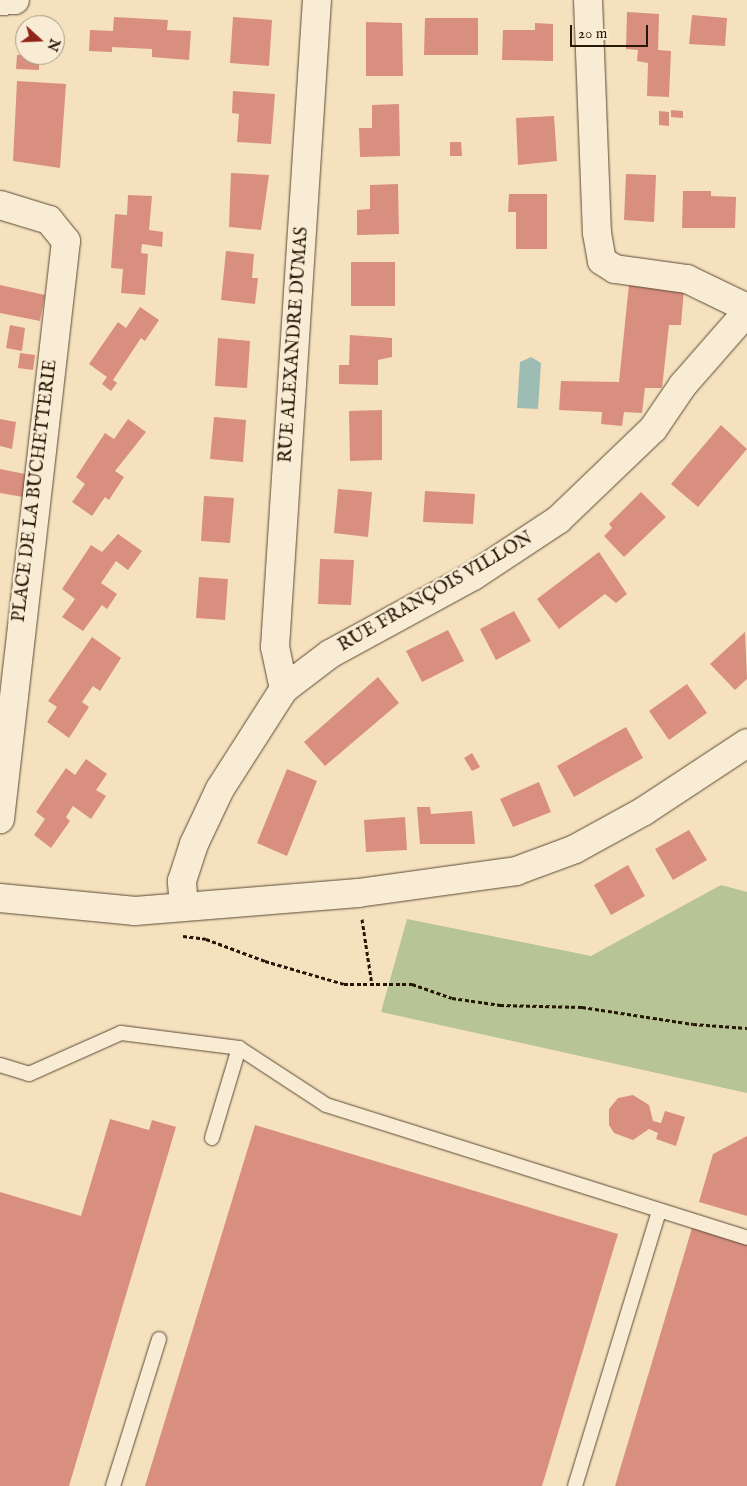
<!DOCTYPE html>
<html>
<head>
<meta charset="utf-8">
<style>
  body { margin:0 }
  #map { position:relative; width:747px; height:1486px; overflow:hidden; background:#f6e1be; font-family:"IM FELL English",serif }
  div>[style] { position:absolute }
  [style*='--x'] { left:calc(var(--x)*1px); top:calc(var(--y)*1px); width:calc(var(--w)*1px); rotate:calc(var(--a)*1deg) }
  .green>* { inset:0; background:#b6c496 }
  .water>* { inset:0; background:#9dbdb4 }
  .building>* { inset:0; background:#d88f7f }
  .path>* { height:3px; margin-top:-1.5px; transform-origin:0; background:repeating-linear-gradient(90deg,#271707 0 4px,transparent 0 6.5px) }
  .roads { filter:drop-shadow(0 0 1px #5b4a35) drop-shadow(0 0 1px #5b4a35) }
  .lane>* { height:14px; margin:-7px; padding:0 7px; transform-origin:7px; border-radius:7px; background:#f9ecd5 }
  .street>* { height:28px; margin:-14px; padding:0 14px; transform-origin:14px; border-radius:14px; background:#f9ecd5 }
  .secondary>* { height:28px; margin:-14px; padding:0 14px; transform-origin:14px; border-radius:14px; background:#f9ecd5 }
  span { translate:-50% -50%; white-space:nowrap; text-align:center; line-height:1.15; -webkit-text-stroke:5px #f9ecd5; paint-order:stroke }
  .street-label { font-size:18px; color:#271707 }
  .north { position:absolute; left:15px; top:15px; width:50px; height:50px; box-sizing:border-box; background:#f9ecd5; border:1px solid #a59783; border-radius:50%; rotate:110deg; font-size:14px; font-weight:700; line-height:20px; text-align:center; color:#271707 }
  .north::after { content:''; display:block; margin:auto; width:18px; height:22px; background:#8f2418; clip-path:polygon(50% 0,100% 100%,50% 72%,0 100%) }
  .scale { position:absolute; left:570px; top:25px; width:78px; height:22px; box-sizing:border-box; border:2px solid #271707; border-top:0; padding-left:6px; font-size:15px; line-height:18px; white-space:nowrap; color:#271707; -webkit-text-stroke:4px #f9ecd5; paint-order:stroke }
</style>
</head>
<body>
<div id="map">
  <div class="green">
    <div style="clip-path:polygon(721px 885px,747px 892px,747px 1093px,381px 1012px,407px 919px,591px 956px)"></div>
  </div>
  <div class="water">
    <div style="clip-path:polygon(531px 357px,541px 363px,538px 409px,517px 408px,520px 362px)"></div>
  </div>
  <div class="building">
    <div style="clip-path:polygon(627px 12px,659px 14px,658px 50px,671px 51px,669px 97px,647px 96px,648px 63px,637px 61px,638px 50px,626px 49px)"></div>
    <div style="clip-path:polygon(692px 15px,727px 18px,725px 46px,689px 44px)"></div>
    <div style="clip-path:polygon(114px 17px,168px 20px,167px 30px,191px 31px,189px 60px,152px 57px,152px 49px,112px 47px,112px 52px,89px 51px,90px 30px,113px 31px)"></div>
    <div style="clip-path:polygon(233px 17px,272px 20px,269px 66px,230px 63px)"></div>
    <div style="clip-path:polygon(425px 18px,478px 18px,478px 55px,424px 55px)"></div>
    <div style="clip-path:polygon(366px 22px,402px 23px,403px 76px,366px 76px)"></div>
    <div style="clip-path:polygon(535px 23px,553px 24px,553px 61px,502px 60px,503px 30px,535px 30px)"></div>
    <div style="clip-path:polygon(17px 55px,39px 55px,39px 70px,16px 69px)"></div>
    <div style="clip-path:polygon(17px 81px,66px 84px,60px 168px,13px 161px)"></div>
    <div style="clip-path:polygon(233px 91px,275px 94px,271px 144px,237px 142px,239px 114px,232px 113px)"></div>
    <div style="clip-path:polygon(399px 104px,400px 156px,360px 157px,359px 128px,372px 128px,372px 105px)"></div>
    <div style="clip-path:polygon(671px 110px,683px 111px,683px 118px,671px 117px)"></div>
    <div style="clip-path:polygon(659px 111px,669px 112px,669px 126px,659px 125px)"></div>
    <div style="clip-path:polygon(554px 116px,557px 161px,518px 165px,516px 118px)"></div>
    <div style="clip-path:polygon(450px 142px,461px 142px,462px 156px,450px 156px)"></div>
    <div style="clip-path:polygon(231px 173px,269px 175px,261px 230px,229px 227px)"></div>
    <div style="clip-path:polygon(626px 174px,656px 175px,654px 222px,624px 220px)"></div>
    <div style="clip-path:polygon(398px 184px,399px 234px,357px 235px,357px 210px,370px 209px,370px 185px)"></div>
    <div style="clip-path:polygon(683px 191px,711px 191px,711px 196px,736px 197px,735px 228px,682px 228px)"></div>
    <div style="clip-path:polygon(509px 194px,547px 194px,547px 249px,516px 249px,516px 212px,508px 212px)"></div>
    <div style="clip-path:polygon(128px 195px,152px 196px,149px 230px,163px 232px,162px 247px,142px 244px,141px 253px,148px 254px,145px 295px,121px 293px,123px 269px,111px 268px,115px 214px,127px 215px)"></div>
    <div style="clip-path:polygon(226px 251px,254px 254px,252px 278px,258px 278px,255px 304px,221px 300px)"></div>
    <div style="clip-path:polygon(351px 262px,395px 262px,395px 306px,351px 306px)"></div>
    <div style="clip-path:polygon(629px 284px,684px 289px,681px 325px,669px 325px,662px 388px,645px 388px,642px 413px,624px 412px,622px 426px,601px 424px,602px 412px,559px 410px,561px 381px,619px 382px)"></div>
    <div style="clip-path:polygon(0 285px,45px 295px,40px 321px,0 313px)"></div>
    <div style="clip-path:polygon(140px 307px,159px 320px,145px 341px,141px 338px,113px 380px,117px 383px,111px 391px,102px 384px,107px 377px,89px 364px,118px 322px,126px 328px)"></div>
    <div style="clip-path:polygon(10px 325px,25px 328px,22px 351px,6px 348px)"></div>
    <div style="clip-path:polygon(350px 335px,392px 338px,392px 357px,378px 360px,378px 385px,339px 384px,339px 365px,349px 365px)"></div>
    <div style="clip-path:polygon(218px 338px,250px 341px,247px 388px,215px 386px)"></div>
    <div style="clip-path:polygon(20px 353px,35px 355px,33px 370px,18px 368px)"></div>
    <div style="clip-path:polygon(382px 410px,382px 460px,350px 461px,349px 411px)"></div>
    <div style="clip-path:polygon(214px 417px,246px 420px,243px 462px,210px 459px)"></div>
    <div style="clip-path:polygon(0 419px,16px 422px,12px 449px,0 446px)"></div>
    <div style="clip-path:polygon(128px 419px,146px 432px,115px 471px,124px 477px,109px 500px,105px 497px,92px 516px,72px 502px,85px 484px,76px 477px,105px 433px,114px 439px)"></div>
    <div style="clip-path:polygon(721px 425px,747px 449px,698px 507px,671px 484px)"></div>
    <div style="clip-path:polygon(0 469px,25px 474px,23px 497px,0 493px)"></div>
    <div style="clip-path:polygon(338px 489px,372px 492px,368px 537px,334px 533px)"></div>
    <div style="clip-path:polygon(425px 491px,475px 494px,473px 524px,423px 522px)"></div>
    <div style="clip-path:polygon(641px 492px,666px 517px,624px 557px,604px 536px,612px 528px,609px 524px)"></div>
    <div style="clip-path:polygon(204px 496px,234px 498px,230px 543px,201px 541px)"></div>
    <div style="clip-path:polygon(118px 534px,142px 551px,128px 570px,116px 561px,101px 583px,117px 594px,107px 609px,102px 605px,83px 631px,62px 617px,75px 599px,62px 589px,91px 545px,102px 552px)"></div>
    <div style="clip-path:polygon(599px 552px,627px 594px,616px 603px,605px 594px,559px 629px,537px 599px)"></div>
    <div style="clip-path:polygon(320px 559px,354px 560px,351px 605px,318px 604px)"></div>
    <div style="clip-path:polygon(199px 577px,228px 579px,225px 620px,196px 618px)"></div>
    <div style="clip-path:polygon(514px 611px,531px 641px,496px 660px,480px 629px)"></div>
    <div style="clip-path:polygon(448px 630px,464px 661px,422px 682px,406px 651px)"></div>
    <div style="clip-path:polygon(745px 632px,747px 679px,735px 690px,710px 664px)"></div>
    <div style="clip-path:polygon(92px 637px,121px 658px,100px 691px,93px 686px,82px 702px,89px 707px,69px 738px,47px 722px,57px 707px,48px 701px)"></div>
    <div style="clip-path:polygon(378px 677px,399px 703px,325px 766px,304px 742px)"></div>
    <div style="clip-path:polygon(687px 684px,707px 713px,669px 740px,649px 711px)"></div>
    <div style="clip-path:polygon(626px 727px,643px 758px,574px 797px,557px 766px)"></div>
    <div style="clip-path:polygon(472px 753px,480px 767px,472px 771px,464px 758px)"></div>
    <div style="clip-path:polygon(86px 759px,107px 774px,96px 790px,106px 796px,91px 819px,73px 806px,66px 817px,70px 821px,51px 848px,34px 835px,45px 819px,36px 812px,66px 768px,75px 775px)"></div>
    <div style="clip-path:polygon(287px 769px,317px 781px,287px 856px,257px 843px)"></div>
    <div style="clip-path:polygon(539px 782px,551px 812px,513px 827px,500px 799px)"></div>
    <div style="clip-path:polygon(417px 807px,430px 807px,431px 814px,472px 811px,475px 844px,420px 844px)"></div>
    <div style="clip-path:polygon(405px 817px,407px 850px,366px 852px,364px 820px)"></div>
    <div style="clip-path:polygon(689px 830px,707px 860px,673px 880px,655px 849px)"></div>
    <div style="clip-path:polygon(628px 865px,645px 896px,611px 915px,594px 885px)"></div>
    <div style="clip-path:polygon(633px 1095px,649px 1105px,653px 1121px,661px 1123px,665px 1111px,685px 1117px,676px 1146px,656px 1139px,658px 1133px,649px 1129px,633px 1140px,614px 1133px,609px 1125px,609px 1109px,618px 1098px)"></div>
    <div style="clip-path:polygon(110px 1119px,149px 1130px,152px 1120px,176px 1127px,69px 1486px,0 1486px,0 1192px,81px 1216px)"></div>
    <div style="clip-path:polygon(255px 1125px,618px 1234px,542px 1486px,145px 1486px)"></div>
    <div style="clip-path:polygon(747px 1136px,747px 1216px,699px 1202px,713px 1154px)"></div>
    <div style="clip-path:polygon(692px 1228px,747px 1244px,747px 1486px,615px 1486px)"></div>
  </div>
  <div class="path">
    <div style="--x:362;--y:919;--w:67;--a:81.4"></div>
    <div style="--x:183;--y:936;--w:23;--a:7"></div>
    <div style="--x:206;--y:939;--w:63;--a:20.4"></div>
    <div style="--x:265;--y:961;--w:82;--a:16.2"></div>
    <div style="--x:344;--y:984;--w:68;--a:0"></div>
    <div style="--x:412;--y:984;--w:42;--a:19.3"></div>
    <div style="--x:452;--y:998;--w:49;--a:8.3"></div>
    <div style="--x:500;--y:1005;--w:82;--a:1.4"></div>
    <div style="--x:582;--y:1007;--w:112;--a:8.7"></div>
    <div style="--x:693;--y:1024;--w:54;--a:4.2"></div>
  </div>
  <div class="roads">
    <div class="lane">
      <div style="--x:0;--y:1065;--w:30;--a:17"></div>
      <div style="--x:29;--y:1074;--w:101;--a:-24"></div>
      <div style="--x:121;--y:1033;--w:119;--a:7.2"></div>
      <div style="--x:239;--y:1048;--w:104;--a:33.2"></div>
      <div style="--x:326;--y:1105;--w:442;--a:17.5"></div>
      <div style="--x:212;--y:1138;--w:94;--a:-73.3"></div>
      <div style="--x:113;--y:1486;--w:154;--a:-72.6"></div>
      <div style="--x:575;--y:1486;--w:287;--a:-73"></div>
    </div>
    <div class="street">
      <div style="--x:588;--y:0;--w:233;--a:87.8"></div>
      <div style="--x:597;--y:233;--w:28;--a:80"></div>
      <div style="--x:602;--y:261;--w:15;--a:32"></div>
      <div style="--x:615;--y:269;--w:73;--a:7.9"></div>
      <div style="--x:687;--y:279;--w:67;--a:25.8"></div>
      <div style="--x:0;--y:205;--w:51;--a:17"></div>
      <div style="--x:49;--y:220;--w:27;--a:51"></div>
      <div style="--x:66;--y:241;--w:582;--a:96.51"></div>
      <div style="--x:284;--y:689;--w:43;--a:-102.1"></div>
      <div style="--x:275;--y:647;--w:648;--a:-86.29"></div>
      <div style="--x:0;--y:898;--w:136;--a:5.5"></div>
      <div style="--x:135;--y:911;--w:224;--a:-4.6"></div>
      <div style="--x:358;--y:893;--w:160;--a:-7.9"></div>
      <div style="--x:516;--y:871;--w:63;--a:-20.4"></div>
      <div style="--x:575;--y:849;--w:79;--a:-28.8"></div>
      <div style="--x:644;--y:811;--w:123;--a:-33.4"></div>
      <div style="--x:184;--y:906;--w:25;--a:-95"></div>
      <div style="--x:182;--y:881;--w:39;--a:-72"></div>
      <div style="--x:194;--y:844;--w:61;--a:-64.7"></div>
      <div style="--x:220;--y:789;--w:119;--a:-57.4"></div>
      <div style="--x:284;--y:689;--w:58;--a:-37.3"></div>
      <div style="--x:330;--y:654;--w:163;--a:-28.6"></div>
      <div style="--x:473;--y:576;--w:102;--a:-33.4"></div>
      <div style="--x:558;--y:520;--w:132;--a:-43.8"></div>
      <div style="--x:653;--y:429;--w:53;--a:-55.7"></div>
      <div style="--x:683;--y:385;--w:97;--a:-48.8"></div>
    </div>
    <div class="secondary">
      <div style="--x:0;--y:1;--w:15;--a:-4"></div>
    </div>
  </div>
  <div class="street-label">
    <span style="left:295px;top:345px;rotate:-86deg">RUE ALEXANDRE DUMAS</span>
    <span style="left:36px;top:491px;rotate:-83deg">PLACE DE LA BUCHETTERIE</span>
    <span style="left:436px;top:593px;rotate:-30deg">RUE FRANÇOIS VILLON</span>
  </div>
  <div class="north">N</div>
  <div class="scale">20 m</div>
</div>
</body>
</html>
